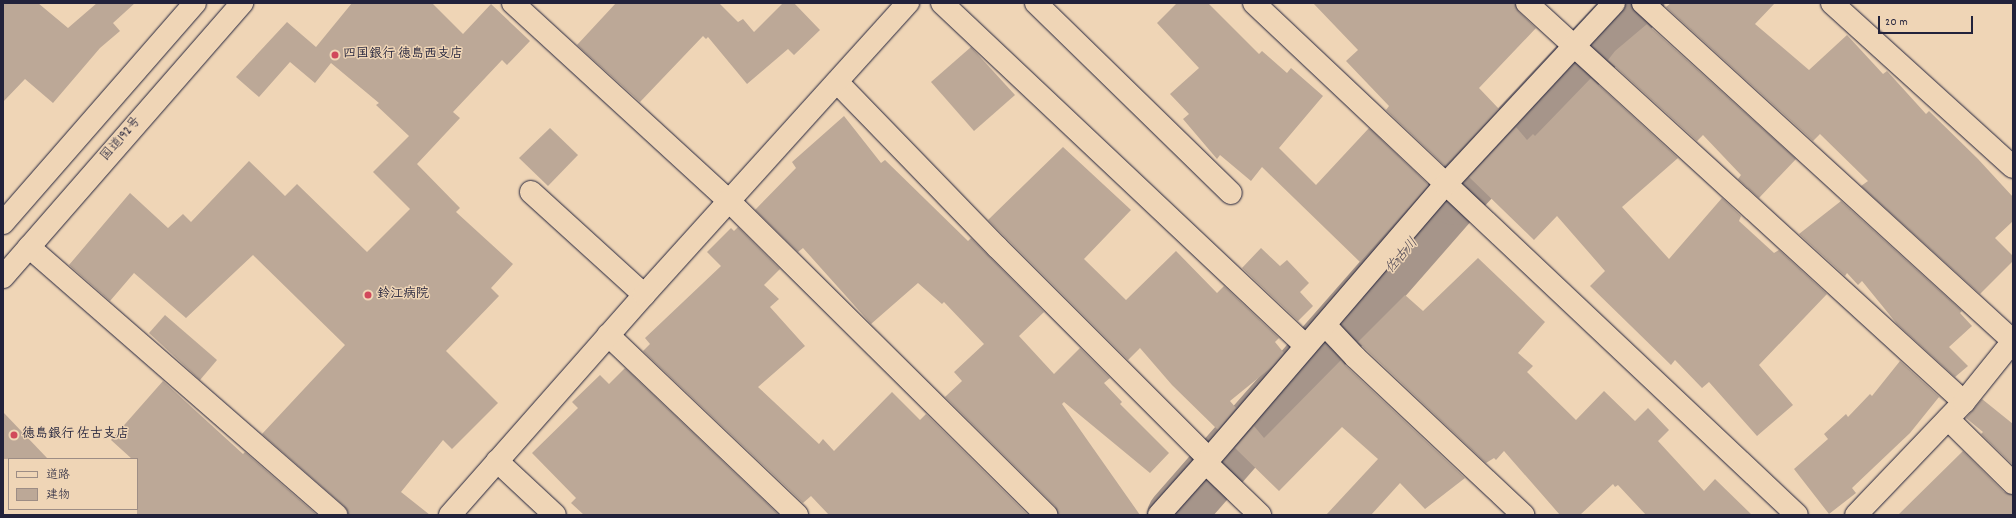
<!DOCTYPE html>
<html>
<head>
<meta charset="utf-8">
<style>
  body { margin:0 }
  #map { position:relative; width:2016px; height:518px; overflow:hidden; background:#efd5b6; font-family:Dekko,"Klee One",sans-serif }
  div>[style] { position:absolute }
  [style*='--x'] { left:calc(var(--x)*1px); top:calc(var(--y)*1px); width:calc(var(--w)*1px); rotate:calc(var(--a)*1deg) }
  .river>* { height:57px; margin:-28.5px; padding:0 28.5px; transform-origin:28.5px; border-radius:28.5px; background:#a6958a }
  .building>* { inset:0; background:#bca897 }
  .roads { filter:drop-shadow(0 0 1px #22223b) drop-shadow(0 0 1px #22223b) }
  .street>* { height:22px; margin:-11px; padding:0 11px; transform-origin:11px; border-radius:11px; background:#efd5b6 }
  .highway>* { height:22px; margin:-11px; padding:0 11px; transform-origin:11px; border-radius:11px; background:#efd5b6 }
  .dots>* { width:11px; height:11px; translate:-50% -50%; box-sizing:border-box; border:2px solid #efd5b6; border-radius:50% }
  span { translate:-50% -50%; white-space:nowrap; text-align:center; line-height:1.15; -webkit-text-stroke:3px #efd5b6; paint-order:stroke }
  .poi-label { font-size:13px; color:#22223b; font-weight:700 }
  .left { translate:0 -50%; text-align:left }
  .street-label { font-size:13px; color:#22223b }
  .water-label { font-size:14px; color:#4a4453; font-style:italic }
  .frame { position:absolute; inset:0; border:4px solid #22223b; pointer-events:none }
  .legend { position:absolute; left:8px; top:458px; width:130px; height:52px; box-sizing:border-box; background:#efd5b6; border:1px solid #9d8d85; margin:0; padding:5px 7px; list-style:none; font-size:12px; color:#22223b }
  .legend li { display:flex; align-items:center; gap:8px; height:20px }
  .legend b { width:20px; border:1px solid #9d8d85 }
  .scale { position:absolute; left:1878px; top:16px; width:95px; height:18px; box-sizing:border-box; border:2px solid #22223b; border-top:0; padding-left:5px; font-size:12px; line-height:14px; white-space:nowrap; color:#22223b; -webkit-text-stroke:3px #efd5b6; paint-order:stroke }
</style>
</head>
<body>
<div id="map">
  <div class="river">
    <div style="--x:1175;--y:515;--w:424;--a:-48.8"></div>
    <div style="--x:1454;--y:196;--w:265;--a:-46.8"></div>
  </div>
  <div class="building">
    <div style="clip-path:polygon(3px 3px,38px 3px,68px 28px,97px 3px,135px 3px,113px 23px,120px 31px,100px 48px,53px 103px,25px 79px,3px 102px)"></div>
    <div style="clip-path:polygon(352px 3px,432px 3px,463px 34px,491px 4px,530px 41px,507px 65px,502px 60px,453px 112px,460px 118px,417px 164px,460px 208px,456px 212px,513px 264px,491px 288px,499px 296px,446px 351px,498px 403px,452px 449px,443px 440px,401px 492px,430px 515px,348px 515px,344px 506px,262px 434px,345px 345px,253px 255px,186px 318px,134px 273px,110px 301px,69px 265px,130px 193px,168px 228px,183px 214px,191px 222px,249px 161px,285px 196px,297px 184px,367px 252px,410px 209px,373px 172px,409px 136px,376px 105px,379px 103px,331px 63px,315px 83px,290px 62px,259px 97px,236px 77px,287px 22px,316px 47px)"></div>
    <div style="clip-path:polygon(616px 3px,719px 3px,738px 22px,743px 19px,754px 32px,783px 3px,794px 3px,820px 30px,794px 55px,788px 49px,747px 84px,708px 37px,706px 39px,703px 36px,640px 102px,577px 45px)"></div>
    <div style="clip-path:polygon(1177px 3px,1208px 3px,1259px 54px,1262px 51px,1287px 73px,1291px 68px,1323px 96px,1279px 148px,1316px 185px,1369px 128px,1429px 185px,1360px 262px,1262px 167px,1251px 181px,1220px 155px,1217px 159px,1183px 119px,1189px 114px,1170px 94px,1199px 68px,1157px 23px)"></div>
    <div style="clip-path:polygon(1313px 3px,1515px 3px,1519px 12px,1536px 28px,1479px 88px,1499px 109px,1445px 166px,1386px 110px,1389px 106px,1346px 61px,1358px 50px)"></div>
    <div style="clip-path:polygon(1671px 3px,1775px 3px,1755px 24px,1809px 70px,1847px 35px,1883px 74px,1887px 71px,1926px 114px,1929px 111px,1978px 159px,2013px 197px,2013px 221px,1995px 238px,2013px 256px,2013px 261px,1980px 294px,1861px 186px,1868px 181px,1820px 134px,1813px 141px,1666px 7px)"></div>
    <div style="clip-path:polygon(1647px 24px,1796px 159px,1759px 198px,1738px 179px,1741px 175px,1703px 135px,1697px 141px,1608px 60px,1615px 51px)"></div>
    <div style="clip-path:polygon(971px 47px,1015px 95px,974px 131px,931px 82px)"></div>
    <div style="clip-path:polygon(1591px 78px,1678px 158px,1622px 207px,1669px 259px,1722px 198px,1741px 216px,1739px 221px,1774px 253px,1779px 250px,1827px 294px,1759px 365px,1793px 405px,1757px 436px,1709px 382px,1702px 388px,1675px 360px,1671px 365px,1590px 286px,1605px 271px,1557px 216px,1534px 240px,1469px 177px,1516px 127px,1527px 140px,1533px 134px,1535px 136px)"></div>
    <div style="clip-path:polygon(844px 116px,881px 163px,885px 160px,968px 241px,971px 238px,1044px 312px,1019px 336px,1054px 374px,1080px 348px,1110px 378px,1104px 383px,1122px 402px,1120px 404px,1169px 453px,1150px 473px,1064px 402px,1062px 404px,1140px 515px,1058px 515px,1055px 506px,945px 397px,962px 381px,954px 372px,984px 344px,944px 302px,942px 304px,918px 283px,871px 324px,803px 248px,798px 252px,755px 210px,796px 168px,792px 162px)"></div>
    <div style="clip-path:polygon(550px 128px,578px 155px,548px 186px,519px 158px)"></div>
    <div style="clip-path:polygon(1063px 147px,1131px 210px,1084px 259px,1126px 300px,1176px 251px,1217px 293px,1224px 286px,1279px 338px,1275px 342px,1284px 353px,1273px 366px,1230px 401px,1236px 408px,1218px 430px,1172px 385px,1140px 348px,1128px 360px,988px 220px)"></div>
    <div style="clip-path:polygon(1841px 201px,1962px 311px,1960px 313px,1972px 326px,1949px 347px,1968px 366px,1955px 377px,1897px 324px,1862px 281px,1858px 285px,1847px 273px,1845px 276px,1799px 234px)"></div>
    <div style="clip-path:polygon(738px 227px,780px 269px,764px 285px,779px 299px,770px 307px,805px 346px,758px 387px,819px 444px,823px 439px,834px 451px,892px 392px,920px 420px,926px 414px,1028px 515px,829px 515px,811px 496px,803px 503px,643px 351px,650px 344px,645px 338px,721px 266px,707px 252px,731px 228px,734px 231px)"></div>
    <div style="clip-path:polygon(1261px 248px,1280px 266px,1287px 260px,1309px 283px,1300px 292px,1313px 306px,1298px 321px,1242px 268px)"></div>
    <div style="clip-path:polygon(1478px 258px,1545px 322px,1518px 353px,1533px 366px,1527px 372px,1576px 420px,1604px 391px,1635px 421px,1648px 408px,1669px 430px,1658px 441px,1704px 491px,1715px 479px,1752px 515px,1646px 515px,1618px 485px,1615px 487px,1613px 484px,1580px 515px,1560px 515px,1504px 451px,1496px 460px,1494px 458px,1486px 463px,1358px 342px,1405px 295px,1423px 311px)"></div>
    <div style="clip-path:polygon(165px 315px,217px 360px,200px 380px,149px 333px)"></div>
    <div style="clip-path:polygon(1341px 360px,1346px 366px,1465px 478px,1425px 509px,1400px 483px,1371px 515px,1326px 515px,1378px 459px,1342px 427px,1279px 491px,1235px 448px,1254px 426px,1264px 438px)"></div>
    <div style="clip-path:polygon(1900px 361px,1946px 403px,1939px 397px,1910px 433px,1852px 488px,1856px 493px,1829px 514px,1794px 469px,1828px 439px,1824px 434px,1846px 414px,1848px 417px,1870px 394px,1872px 396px)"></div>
    <div style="clip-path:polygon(625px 368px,779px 515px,584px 515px,571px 503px,576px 498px,532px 453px,578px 408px,572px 402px,600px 375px,609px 384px)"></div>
    <div style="clip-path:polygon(163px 381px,243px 454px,245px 452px,317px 515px,137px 515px,137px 459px,132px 459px,111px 440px)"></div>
    <div style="clip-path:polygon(1982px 399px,2013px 424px,2013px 465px,1981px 434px,1983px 432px,1966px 418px)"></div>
    <div style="clip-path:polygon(3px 412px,48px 459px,3px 459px)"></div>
    <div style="clip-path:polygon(1963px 451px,2004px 492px,2013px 495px,2013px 515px,1898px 515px)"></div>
  </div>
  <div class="roads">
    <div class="street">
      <div style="--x:513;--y:3;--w:292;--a:42.5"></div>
      <div style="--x:728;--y:200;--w:448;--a:44.7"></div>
      <div style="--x:942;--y:3;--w:500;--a:43.3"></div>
      <div style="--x:1036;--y:3;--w:272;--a:44.3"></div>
      <div style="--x:1254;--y:3;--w:746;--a:43.32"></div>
      <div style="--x:1527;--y:3;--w:592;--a:42.4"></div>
      <div style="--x:1643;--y:3;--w:501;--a:42.41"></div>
      <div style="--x:1832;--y:3;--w:244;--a:42.2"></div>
      <div style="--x:837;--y:82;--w:230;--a:45.9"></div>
      <div style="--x:997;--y:247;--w:300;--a:45"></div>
      <div style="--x:1209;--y:459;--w:75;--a:131.8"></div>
      <div style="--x:531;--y:192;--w:153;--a:42.3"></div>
      <div style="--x:29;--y:247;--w:408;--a:41.1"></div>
      <div style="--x:1325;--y:325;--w:44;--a:46.8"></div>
      <div style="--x:1355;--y:357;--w:231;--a:43.2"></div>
      <div style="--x:608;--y:335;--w:261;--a:43.6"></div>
      <div style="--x:1948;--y:419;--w:91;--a:44.6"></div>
      <div style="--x:1209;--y:459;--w:362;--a:-49.3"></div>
      <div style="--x:1445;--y:185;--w:248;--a:-47.1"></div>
      <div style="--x:497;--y:461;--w:79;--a:43"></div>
      <div style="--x:1206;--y:463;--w:75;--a:43.9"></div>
      <div style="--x:450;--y:515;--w:293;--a:-48.6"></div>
      <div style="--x:644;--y:295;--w:394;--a:-47.9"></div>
      <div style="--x:1856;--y:515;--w:156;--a:-46.3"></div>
      <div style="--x:1964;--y:402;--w:78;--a:-51.2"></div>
    </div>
    <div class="highway">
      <div style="--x:3;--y:223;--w:292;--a:-48.9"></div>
      <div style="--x:3;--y:277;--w:364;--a:-48.9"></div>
    </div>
  </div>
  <div class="dots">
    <div style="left:335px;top:55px;background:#d1495b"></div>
    <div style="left:368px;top:295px;background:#d1495b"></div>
    <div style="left:14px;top:435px;background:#d1495b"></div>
  </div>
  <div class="poi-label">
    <span class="left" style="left:343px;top:55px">四国銀行 徳島西支店</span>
    <span class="left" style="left:377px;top:295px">鈴江病院</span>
    <span class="left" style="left:22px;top:435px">徳島銀行 佐古支店</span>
  </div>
  <div class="street-label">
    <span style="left:122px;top:140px;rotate:-49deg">国道192号</span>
  </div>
  <div class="water-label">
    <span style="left:1402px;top:256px;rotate:-49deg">佐古川</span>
  </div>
  <div class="frame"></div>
  <ul class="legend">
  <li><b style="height:5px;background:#efd5b6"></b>道路</li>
  <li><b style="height:11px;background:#bca897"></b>建物</li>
  </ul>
  <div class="scale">20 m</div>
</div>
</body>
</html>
